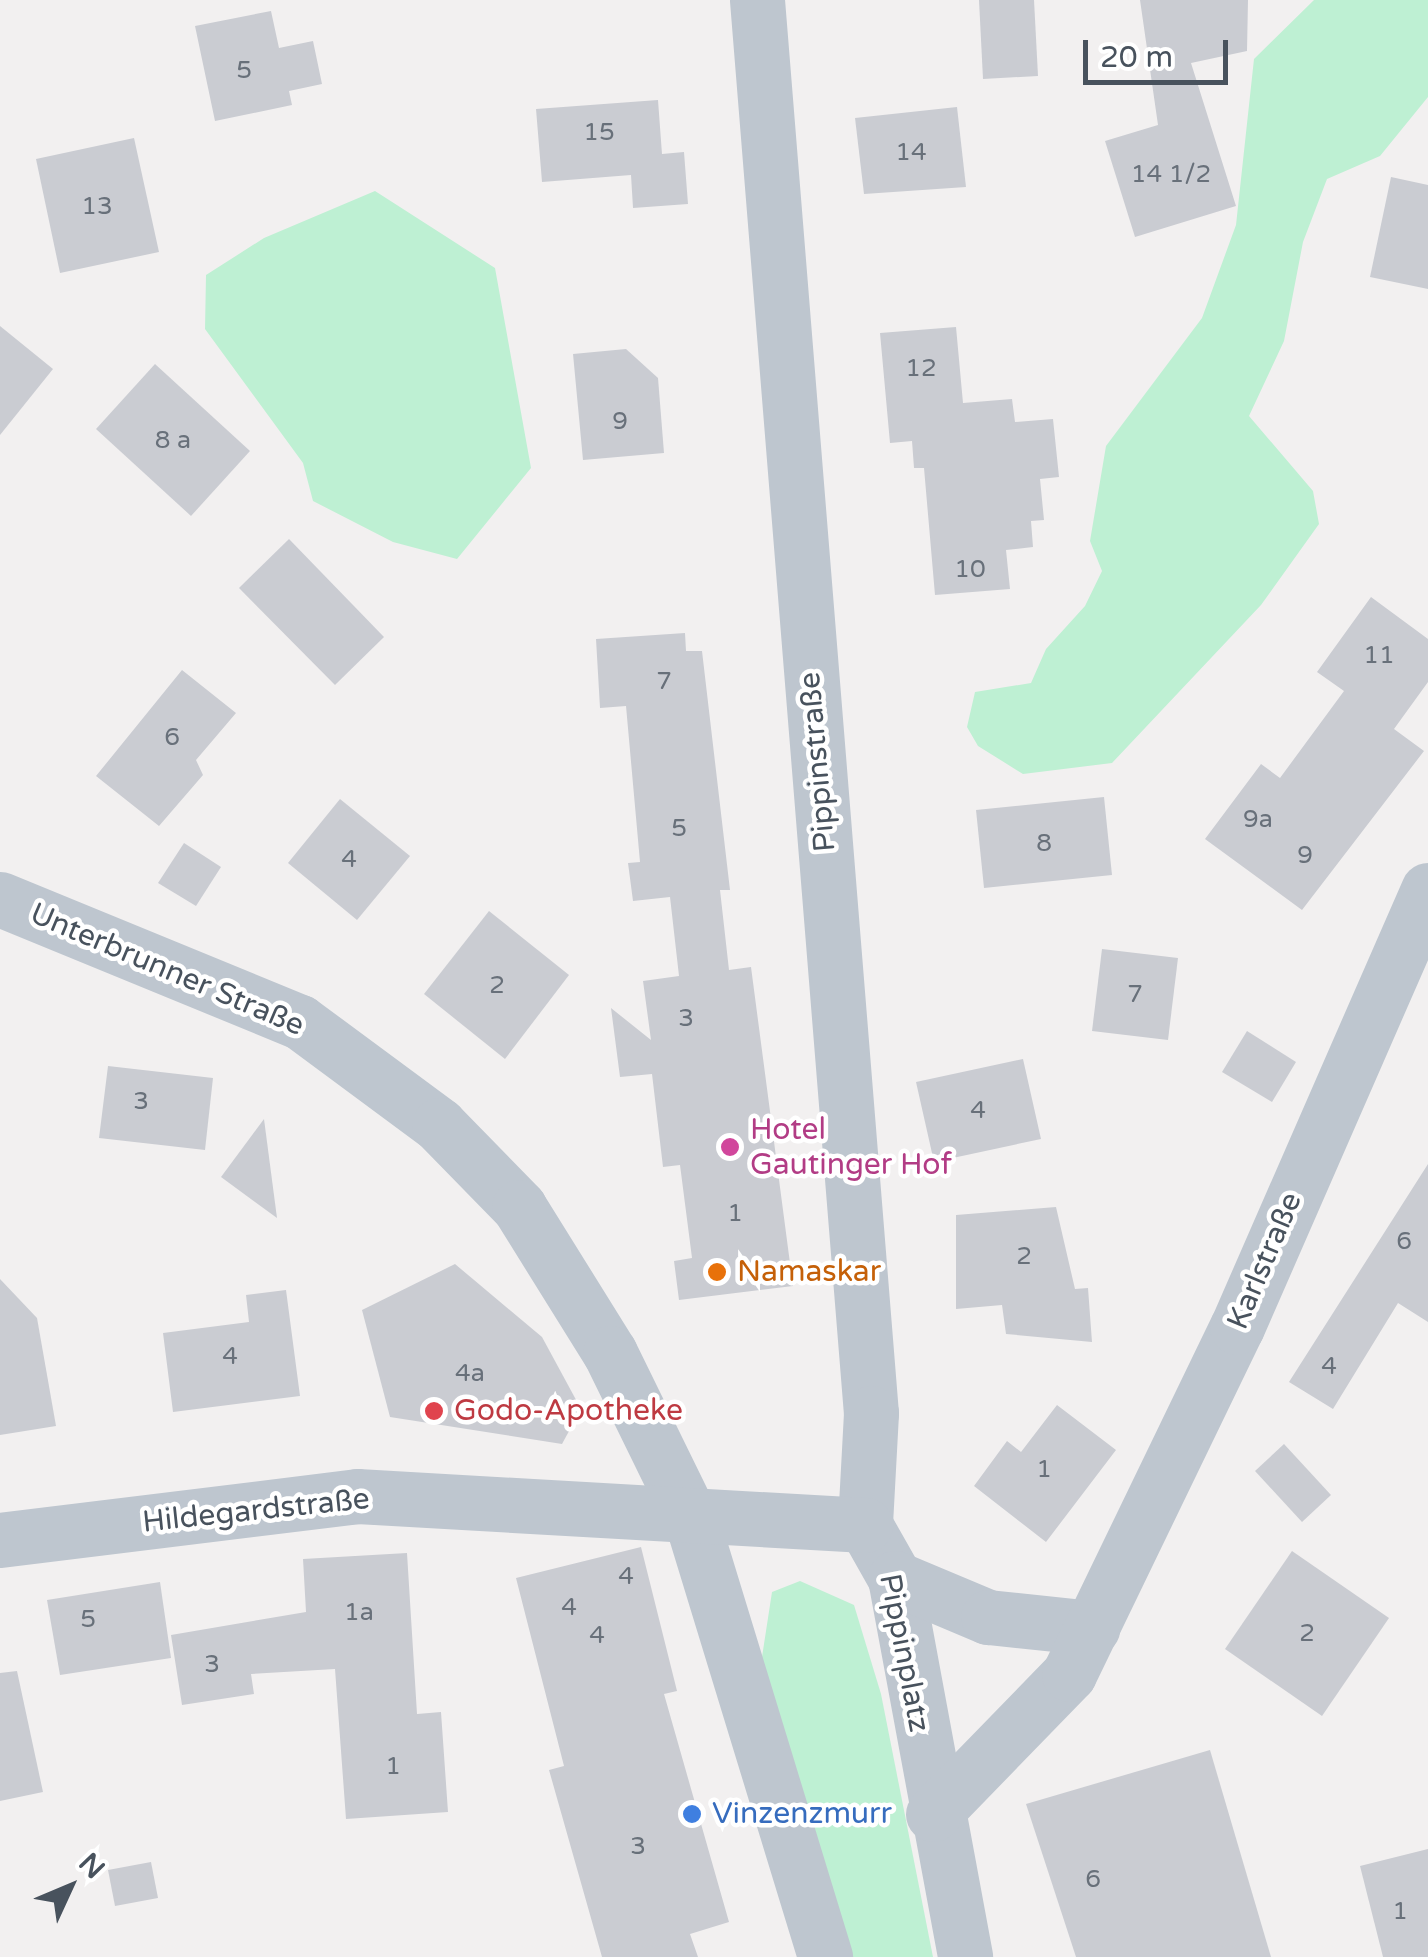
<!DOCTYPE html>
<html>
<head>
<meta charset="utf-8">
<style>
  body { margin:0 }
  #map { position:relative; width:1428px; height:1957px; overflow:hidden; background:#f2f0f0; font-family:"Varela Round",sans-serif }
  div>[style] { position:absolute }
  [style*='--x'] { left:calc(var(--x)*1px); top:calc(var(--y)*1px); width:calc(var(--w)*1px); rotate:calc(var(--a)*1deg) }
  .green>* { inset:0; background:#bef0d3 }
  .building>* { inset:0; background:#caccd2 }
  .minor>* { height:55px; margin:-27.5px; padding:0 27.5px; transform-origin:27.5px; border-radius:27.5px; background:#bec6cf }
  .dots>* { width:28px; height:28px; translate:-50% -50%; box-sizing:border-box; border:5px solid #fff; border-radius:50% }
  span { translate:-50% -50%; white-space:nowrap; text-align:center; line-height:1.15; -webkit-text-stroke:9px #fff; paint-order:stroke }
  .number-label { font-size:25px; color:#68707a }
  .number-label span { -webkit-text-stroke-width:0 }
  .street-label { font-size:30px; color:#48525d }
  .hotel-label { font-size:30px; color:#b23c85 }
  .left { translate:0 -50%; text-align:left }
  .food-label { font-size:30px; color:#c56008 }
  .health-label { font-size:30px; color:#be3a42 }
  .shop-label { font-size:30px; color:#366cbe }
  .north { position:absolute; left:20px; top:1837px; width:100px; height:100px; -webkit-text-stroke:8px #fff; paint-order:stroke; rotate:46deg; font-size:28px; font-weight:700; line-height:40px; text-align:center; color:#48525d }
  .north::after { content:''; display:block; margin:auto; width:35px; height:45px; background:#48525d; clip-path:polygon(50% 0,100% 100%,50% 72%,0 100%) }
  .scale { position:absolute; left:1083px; top:40px; width:145px; height:45px; box-sizing:border-box; border:5px solid #48525d; border-top:0; padding-left:12px; font-size:30px; line-height:35px; white-space:nowrap; color:#48525d; -webkit-text-stroke:8px #fff; paint-order:stroke }
</style>
</head>
<body>
<div id="map">
  <div class="green">
    <div style="clip-path:polygon(1314px 0,1428px 0,1428px 97px,1380px 156px,1327px 179px,1303px 242px,1284px 341px,1249px 416px,1313px 491px,1319px 524px,1261px 605px,1112px 763px,1023px 774px,978px 746px,967px 727px,975px 692px,1031px 683px,1046px 649px,1085px 606px,1102px 571px,1090px 541px,1106px 446px,1202px 318px,1236px 225px,1254px 59px)"></div>
    <div style="clip-path:polygon(375px 191px,495px 268px,531px 468px,457px 559px,393px 542px,313px 501px,303px 463px,205px 329px,206px 275px,264px 238px)"></div>
    <div style="clip-path:polygon(800px 1581px,854px 1605px,881px 1694px,933px 1957px,850px 1957px,760px 1670px,772px 1592px)"></div>
  </div>
  <div class="building">
    <div style="clip-path:polygon(979px 0,1034px 0,1038px 76px,983px 79px)"></div>
    <div style="clip-path:polygon(1140px 0,1248px 0,1247px 51px,1191px 63px,1236px 206px,1135px 237px,1105px 141px,1158px 125px)"></div>
    <div style="clip-path:polygon(271px 11px,279px 48px,313px 41px,322px 84px,289px 91px,292px 105px,215px 121px,195px 26px)"></div>
    <div style="clip-path:polygon(658px 100px,662px 154px,684px 152px,688px 204px,633px 208px,631px 175px,542px 182px,536px 109px)"></div>
    <div style="clip-path:polygon(957px 107px,966px 187px,864px 194px,855px 118px)"></div>
    <div style="clip-path:polygon(134px 138px,159px 252px,60px 273px,36px 159px)"></div>
    <div style="clip-path:polygon(1391px 177px,1428px 185px,1428px 289px,1370px 277px)"></div>
    <div style="clip-path:polygon(0 326px,53px 369px,0 435px)"></div>
    <div style="clip-path:polygon(956px 327px,963px 403px,1012px 399px,1015px 422px,1053px 419px,1059px 477px,1040px 479px,1044px 520px,1031px 521px,1033px 547px,1006px 550px,1010px 589px,935px 595px,924px 468px,914px 468px,912px 441px,890px 443px,880px 333px)"></div>
    <div style="clip-path:polygon(626px 349px,658px 378px,664px 453px,583px 460px,573px 354px)"></div>
    <div style="clip-path:polygon(155px 364px,250px 451px,191px 516px,96px 429px)"></div>
    <div style="clip-path:polygon(289px 539px,384px 637px,335px 685px,239px 588px)"></div>
    <div style="clip-path:polygon(1371px 597px,1428px 639px,1428px 682px,1394px 729px,1424px 751px,1302px 910px,1205px 839px,1261px 764px,1280px 778px,1344px 691px,1317px 672px)"></div>
    <div style="clip-path:polygon(685px 633px,686px 651px,702px 651px,730px 890px,720px 890px,729px 970px,751px 967px,793px 1286px,679px 1300px,674px 1261px,692px 1258px,680px 1165px,663px 1167px,652px 1074px,620px 1077px,611px 1008px,651px 1040px,643px 981px,679px 976px,670px 897px,633px 901px,628px 863px,640px 862px,626px 706px,600px 708px,596px 639px)"></div>
    <div style="clip-path:polygon(182px 670px,236px 713px,196px 760px,203px 775px,159px 826px,96px 776px)"></div>
    <div style="clip-path:polygon(1104px 797px,1112px 875px,984px 888px,976px 810px)"></div>
    <div style="clip-path:polygon(340px 799px,410px 856px,357px 920px,288px 863px)"></div>
    <div style="clip-path:polygon(184px 843px,221px 867px,196px 906px,158px 883px)"></div>
    <div style="clip-path:polygon(489px 911px,569px 975px,505px 1059px,424px 994px)"></div>
    <div style="clip-path:polygon(1102px 949px,1178px 958px,1168px 1040px,1092px 1031px)"></div>
    <div style="clip-path:polygon(1247px 1031px,1296px 1062px,1272px 1102px,1222px 1072px)"></div>
    <div style="clip-path:polygon(1023px 1059px,1041px 1139px,934px 1162px,916px 1082px)"></div>
    <div style="clip-path:polygon(108px 1066px,213px 1078px,205px 1150px,99px 1138px)"></div>
    <div style="clip-path:polygon(264px 1119px,277px 1218px,221px 1177px)"></div>
    <div style="clip-path:polygon(1428px 1164px,1428px 1322px,1398px 1303px,1333px 1409px,1289px 1382px)"></div>
    <div style="clip-path:polygon(1056px 1207px,1075px 1289px,1088px 1288px,1092px 1342px,1006px 1334px,1002px 1305px,956px 1309px,956px 1215px)"></div>
    <div style="clip-path:polygon(455px 1264px,542px 1337px,581px 1409px,562px 1444px,390px 1417px,362px 1310px)"></div>
    <div style="clip-path:polygon(0 1279px,37px 1318px,56px 1426px,0 1435px)"></div>
    <div style="clip-path:polygon(286px 1290px,300px 1396px,173px 1412px,163px 1333px,249px 1322px,246px 1295px)"></div>
    <div style="clip-path:polygon(1057px 1405px,1116px 1450px,1046px 1542px,974px 1486px,1007px 1441px,1021px 1452px)"></div>
    <div style="clip-path:polygon(1284px 1444px,1331px 1495px,1302px 1522px,1255px 1471px)"></div>
    <div style="clip-path:polygon(641px 1547px,677px 1691px,664px 1694px,729px 1922px,690px 1934px,698px 1957px,602px 1957px,549px 1770px,564px 1766px,516px 1578px)"></div>
    <div style="clip-path:polygon(1292px 1551px,1389px 1618px,1322px 1716px,1225px 1649px)"></div>
    <div style="clip-path:polygon(407px 1553px,417px 1714px,441px 1712px,448px 1812px,346px 1819px,335px 1669px,251px 1674px,254px 1694px,182px 1705px,171px 1635px,306px 1612px,303px 1559px)"></div>
    <div style="clip-path:polygon(160px 1582px,171px 1658px,60px 1675px,47px 1600px)"></div>
    <div style="clip-path:polygon(17px 1671px,43px 1792px,0 1801px,0 1673px)"></div>
    <div style="clip-path:polygon(1210px 1750px,1271px 1957px,1076px 1957px,1026px 1804px)"></div>
    <div style="clip-path:polygon(1428px 1849px,1428px 1957px,1383px 1957px,1360px 1866px)"></div>
    <div style="clip-path:polygon(151px 1862px,158px 1898px,115px 1906px,108px 1870px)"></div>
  </div>
  <div class="minor">
    <div style="--x:757;--y:0;--w:1418;--a:85.39"></div>
    <div style="--x:871;--y:1413;--w:112;--a:93.1"></div>
    <div style="--x:0;--y:899;--w:324;--a:22.3"></div>
    <div style="--x:300;--y:1022;--w:173;--a:36.5"></div>
    <div style="--x:439;--y:1125;--w:115;--a:45.7"></div>
    <div style="--x:519;--y:1207;--w:172;--a:58.1"></div>
    <div style="--x:610;--y:1353;--w:184;--a:63.9"></div>
    <div style="--x:691;--y:1518;--w:459;--a:73"></div>
    <div style="--x:865;--y:1525;--w:61;--a:60.5"></div>
    <div style="--x:895;--y:1578;--w:385;--a:79.5"></div>
    <div style="--x:0;--y:1540;--w:360;--a:-7"></div>
    <div style="--x:357;--y:1496;--w:509;--a:3.27"></div>
    <div style="--x:895;--y:1578;--w:101;--a:22.8"></div>
    <div style="--x:988;--y:1617;--w:105;--a:6"></div>
    <div style="--x:933;--y:1814;--w:195;--a:-45.8"></div>
    <div style="--x:1069;--y:1674;--w:386;--a:-64.2"></div>
    <div style="--x:1237;--y:1327;--w:477;--a:-66.4"></div>
  </div>
  <div class="dots">
    <div style="left:730px;top:1147px;background:#d1479c"></div>
    <div style="left:717px;top:1272px;background:#e8710a"></div>
    <div style="left:434px;top:1411px;background:#e0444e"></div>
    <div style="left:692px;top:1814px;background:#3f7fe0"></div>
  </div>
  <div class="number-label">
    <span style="left:244px;top:70px">5</span>
    <span style="left:599px;top:132px">15</span>
    <span style="left:911px;top:152px">14</span>
    <span style="left:1171px;top:174px">14 1/2</span>
    <span style="left:97px;top:206px">13</span>
    <span style="left:921px;top:368px">12</span>
    <span style="left:620px;top:421px">9</span>
    <span style="left:173px;top:440px">8 a</span>
    <span style="left:970px;top:569px">10</span>
    <span style="left:1379px;top:655px">11</span>
    <span style="left:664px;top:681px">7</span>
    <span style="left:172px;top:737px">6</span>
    <span style="left:1258px;top:819px">9a</span>
    <span style="left:679px;top:828px">5</span>
    <span style="left:1044px;top:843px">8</span>
    <span style="left:1305px;top:855px">9</span>
    <span style="left:349px;top:859px">4</span>
    <span style="left:497px;top:985px">2</span>
    <span style="left:1135px;top:994px">7</span>
    <span style="left:686px;top:1018px">3</span>
    <span style="left:141px;top:1101px">3</span>
    <span style="left:978px;top:1110px">4</span>
    <span style="left:735px;top:1213px">1</span>
    <span style="left:1404px;top:1241px">6</span>
    <span style="left:1024px;top:1256px">2</span>
    <span style="left:230px;top:1356px">4</span>
    <span style="left:1329px;top:1366px">4</span>
    <span style="left:470px;top:1373px">4a</span>
    <span style="left:1044px;top:1469px">1</span>
    <span style="left:626px;top:1576px">4</span>
    <span style="left:569px;top:1607px">4</span>
    <span style="left:359px;top:1612px">1a</span>
    <span style="left:88px;top:1619px">5</span>
    <span style="left:1307px;top:1633px">2</span>
    <span style="left:597px;top:1635px">4</span>
    <span style="left:212px;top:1664px">3</span>
    <span style="left:393px;top:1766px">1</span>
    <span style="left:638px;top:1846px">3</span>
    <span style="left:1093px;top:1879px">6</span>
    <span style="left:1400px;top:1911px">1</span>
  </div>
  <div class="street-label">
    <span style="left:818px;top:762px;rotate:-95deg">Pippinstraße</span>
    <span style="left:167px;top:970px;rotate:23deg">Unterbrunner Straße</span>
    <span style="left:1265px;top:1261px;rotate:-67deg">Karlstraße</span>
    <span style="left:256px;top:1511px;rotate:-6deg">Hildegardstraße</span>
    <span style="left:904px;top:1653px;rotate:79deg">Pippinplatz</span>
  </div>
  <div class="hotel-label">
    <span class="left" style="left:750px;top:1147px">Hotel<br>Gautinger Hof</span>
  </div>
  <div class="food-label">
    <span class="left" style="left:737px;top:1272px">Namaskar</span>
  </div>
  <div class="health-label">
    <span class="left" style="left:454px;top:1411px">Godo-Apotheke</span>
  </div>
  <div class="shop-label">
    <span class="left" style="left:712px;top:1814px">Vinzenzmurr</span>
  </div>
  <div class="north">N</div>
  <div class="scale">20 m</div>
</div>
</body>
</html>
